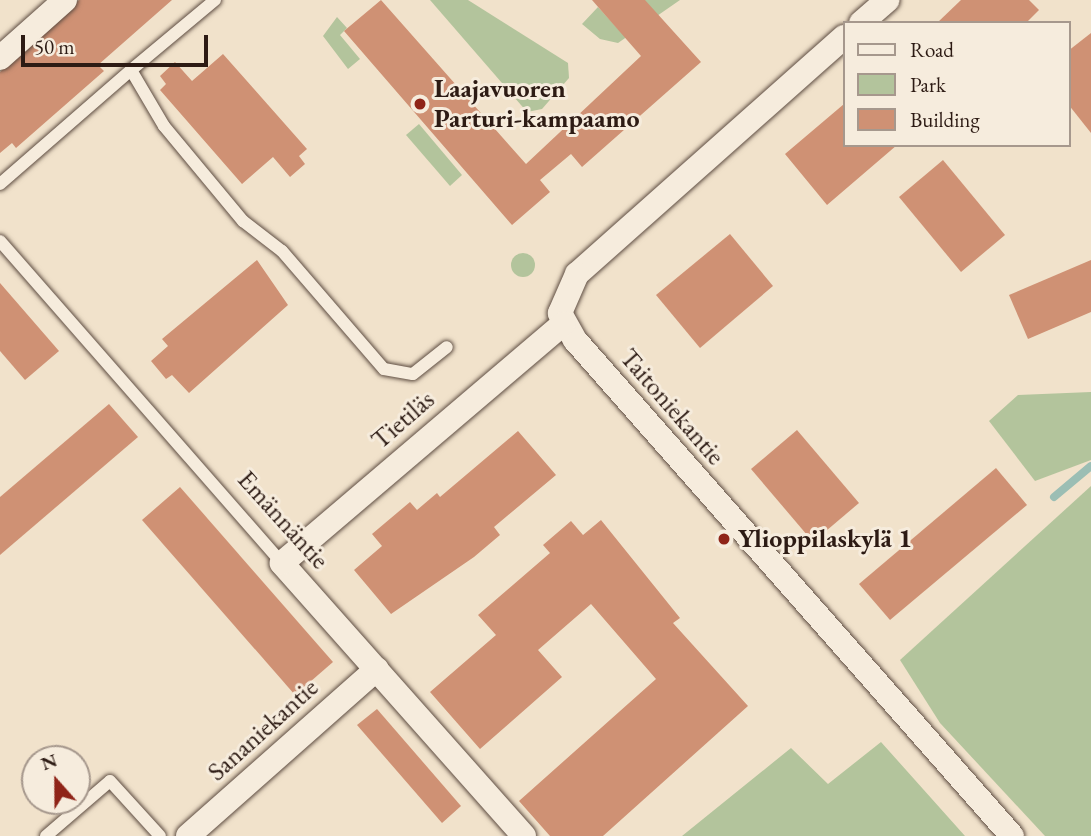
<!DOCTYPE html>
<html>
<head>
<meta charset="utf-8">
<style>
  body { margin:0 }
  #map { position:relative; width:1091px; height:836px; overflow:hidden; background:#f1e2cb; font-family:"EB Garamond",serif }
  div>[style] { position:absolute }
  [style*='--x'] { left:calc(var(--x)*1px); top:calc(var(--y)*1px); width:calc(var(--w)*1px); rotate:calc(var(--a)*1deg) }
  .green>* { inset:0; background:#b3c49c }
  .round { border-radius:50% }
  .stream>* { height:8px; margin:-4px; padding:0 4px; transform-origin:4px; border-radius:4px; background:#9bbeb4 }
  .building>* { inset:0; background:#cf9174 }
  .roads { filter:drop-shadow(0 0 2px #5e4d42) drop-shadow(0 0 2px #5e4d42) }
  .lane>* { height:12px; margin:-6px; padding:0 6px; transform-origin:6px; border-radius:6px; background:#f6ecdd }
  .street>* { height:24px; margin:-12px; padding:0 12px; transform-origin:12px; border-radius:12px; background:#f6ecdd }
  .dots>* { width:19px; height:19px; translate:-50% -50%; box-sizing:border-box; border:4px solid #f6ecdd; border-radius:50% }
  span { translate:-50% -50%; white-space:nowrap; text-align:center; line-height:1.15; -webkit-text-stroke:6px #f6ecdd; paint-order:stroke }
  .poi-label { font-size:26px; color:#2d1b14; font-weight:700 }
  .left { translate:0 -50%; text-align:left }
  .street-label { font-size:26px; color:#2d1b14 }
  .legend { position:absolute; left:843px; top:21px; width:228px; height:126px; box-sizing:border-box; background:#f6ecdd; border:2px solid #a6988d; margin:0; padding:9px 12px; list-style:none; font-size:21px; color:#2d1b14 }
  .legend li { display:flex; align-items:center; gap:14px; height:35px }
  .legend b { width:35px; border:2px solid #a6988d }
  .north { position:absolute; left:21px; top:745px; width:70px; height:70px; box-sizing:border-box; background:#f6ecdd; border:2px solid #a6988d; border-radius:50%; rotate:339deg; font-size:19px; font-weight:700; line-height:28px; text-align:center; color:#2d1b14 }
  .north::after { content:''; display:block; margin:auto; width:24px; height:32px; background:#8f2418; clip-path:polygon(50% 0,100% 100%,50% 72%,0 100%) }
  .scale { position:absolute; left:21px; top:35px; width:187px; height:32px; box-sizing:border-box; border:4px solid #2d1b14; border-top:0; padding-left:9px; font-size:21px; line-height:24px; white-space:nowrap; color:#2d1b14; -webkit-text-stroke:5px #f6ecdd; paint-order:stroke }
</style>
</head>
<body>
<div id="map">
  <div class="green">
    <div style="clip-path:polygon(430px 0,468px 0,568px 63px,569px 78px,542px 109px,527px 112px)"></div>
    <div style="clip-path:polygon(645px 0,680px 0,618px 43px,600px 39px,582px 24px,598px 7px,618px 29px)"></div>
    <div style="clip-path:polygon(337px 17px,347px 28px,340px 35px,360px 59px,348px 69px,323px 36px)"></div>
    <div style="clip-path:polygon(419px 124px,462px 175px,450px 186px,406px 135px)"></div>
    <div class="round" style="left:511px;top:253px;width:24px;height:24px"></div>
    <div style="clip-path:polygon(1091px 392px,1091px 460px,1035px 481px,989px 421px,1018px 395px)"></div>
    <div style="clip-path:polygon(1091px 486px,1091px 836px,1045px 836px,940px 723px,900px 660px)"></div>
    <div style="clip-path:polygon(881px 742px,965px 836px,682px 836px,791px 748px,828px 784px)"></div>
  </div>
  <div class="stream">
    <div style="--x:1054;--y:497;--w:48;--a:-40"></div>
  </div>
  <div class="building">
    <div style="clip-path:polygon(79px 0,172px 0,98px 65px,104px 71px,16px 148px,12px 143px,0 153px,0 72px)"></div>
    <div style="clip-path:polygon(381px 0,526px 164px,641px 56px,592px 0,645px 0,701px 62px,582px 167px,571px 154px,540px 180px,550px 192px,512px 225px,344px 31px)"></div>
    <div style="clip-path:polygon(961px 0,1029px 0,1039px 10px,1026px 23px,937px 23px)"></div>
    <div style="clip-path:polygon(1091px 33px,1091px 133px,1068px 104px,1068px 51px)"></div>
    <div style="clip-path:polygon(223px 54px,307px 149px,299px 156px,305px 164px,290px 177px,273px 157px,242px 184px,160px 90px,166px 84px,160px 76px,175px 62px,192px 81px)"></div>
    <div style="clip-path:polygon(844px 104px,844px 145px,897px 145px,827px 205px,785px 154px)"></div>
    <div style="clip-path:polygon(943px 160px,1005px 235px,961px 272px,899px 197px)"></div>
    <div style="clip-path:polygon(730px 234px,773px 286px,700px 348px,656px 295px)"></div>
    <div style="clip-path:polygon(257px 260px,288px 305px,189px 393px,172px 375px,166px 379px,151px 361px,168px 346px,162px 339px)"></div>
    <div style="clip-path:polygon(1091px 260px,1091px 312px,1028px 339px,1009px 295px)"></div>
    <div style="clip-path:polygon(0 283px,59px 351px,25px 380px,0 351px)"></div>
    <div style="clip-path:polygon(109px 404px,138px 437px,0 555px,0 497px)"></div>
    <div style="clip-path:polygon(797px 430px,859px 503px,813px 542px,751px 469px)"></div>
    <div style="clip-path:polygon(518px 431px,556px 475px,494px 527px,500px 535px,474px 557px,391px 614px,354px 570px,382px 546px,372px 534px,410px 502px,417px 510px,437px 493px,440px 497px)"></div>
    <div style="clip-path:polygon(996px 468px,1027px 505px,890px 620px,859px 584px)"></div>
    <div style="clip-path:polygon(180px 487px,333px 662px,295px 695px,142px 520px)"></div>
    <div style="clip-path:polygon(601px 520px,680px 618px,673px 623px,748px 706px,603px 836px,550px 836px,519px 801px,656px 679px,591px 604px,538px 650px,562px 677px,480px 749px,430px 692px,496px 635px,478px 615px,550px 553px,543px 545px,571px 521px,583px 535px)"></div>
    <div style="clip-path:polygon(377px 709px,461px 806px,442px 823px,357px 725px)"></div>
  </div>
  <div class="roads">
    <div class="lane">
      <div style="--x:215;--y:0;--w:109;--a:140.2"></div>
      <div style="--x:131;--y:70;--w:65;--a:59.5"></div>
      <div style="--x:164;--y:126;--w:124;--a:50.3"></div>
      <div style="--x:243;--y:221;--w:49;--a:37.6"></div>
      <div style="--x:282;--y:251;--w:156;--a:49.2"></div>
      <div style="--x:384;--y:369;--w:29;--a:10"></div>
      <div style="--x:413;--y:374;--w:43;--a:-38.5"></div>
      <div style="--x:0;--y:184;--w:174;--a:-41"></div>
      <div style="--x:0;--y:241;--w:428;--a:48.8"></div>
      <div style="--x:46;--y:836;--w:84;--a:-40.7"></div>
      <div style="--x:110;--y:781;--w:74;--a:47.7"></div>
    </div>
    <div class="street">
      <div style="--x:861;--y:23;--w:35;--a:-41"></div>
      <div style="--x:844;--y:37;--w:357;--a:138.4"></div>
      <div style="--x:577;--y:274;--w:43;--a:113.6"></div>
      <div style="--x:560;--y:313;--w:31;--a:61"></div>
      <div style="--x:575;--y:340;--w:661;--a:48.62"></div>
      <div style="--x:0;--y:58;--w:87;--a:-41.7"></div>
      <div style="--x:188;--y:836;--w:252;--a:-41.5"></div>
      <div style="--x:524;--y:836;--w:365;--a:-131.6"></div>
      <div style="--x:282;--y:563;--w:369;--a:-40.4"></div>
    </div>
  </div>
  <div class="dots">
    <div style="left:420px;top:104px;background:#8f2418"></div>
    <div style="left:724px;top:539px;background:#8f2418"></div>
  </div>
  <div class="poi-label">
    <span class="left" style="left:434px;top:104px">Laajavuoren<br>Parturi-kampaamo</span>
    <span class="left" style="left:738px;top:539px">Ylioppilaskylä 1</span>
  </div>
  <div class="street-label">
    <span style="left:672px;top:407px;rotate:49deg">Taitoniekantie</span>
    <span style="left:403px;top:420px;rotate:-41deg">Tietiläs</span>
    <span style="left:283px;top:520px;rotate:48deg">Emännäntie</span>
    <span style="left:263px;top:730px;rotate:-42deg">Sananiekantie</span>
  </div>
  <ul class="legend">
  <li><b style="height:9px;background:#f6ecdd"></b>Road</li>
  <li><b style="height:19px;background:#b3c49c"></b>Park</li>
  <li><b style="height:19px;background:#cf9174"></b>Building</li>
  </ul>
  <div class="north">N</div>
  <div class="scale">50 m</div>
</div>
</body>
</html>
